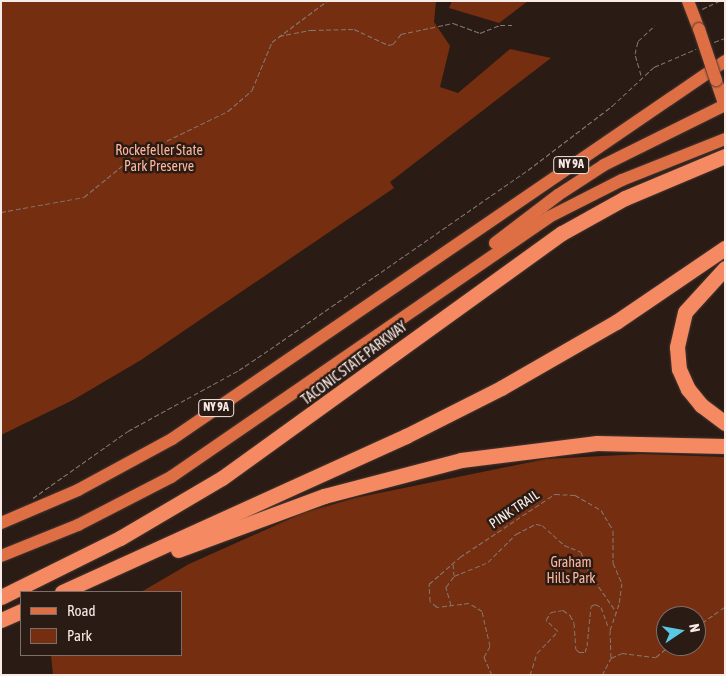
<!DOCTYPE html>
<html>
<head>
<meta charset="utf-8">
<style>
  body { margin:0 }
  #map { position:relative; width:726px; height:676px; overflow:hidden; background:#2b1b15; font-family:"Asap Condensed",sans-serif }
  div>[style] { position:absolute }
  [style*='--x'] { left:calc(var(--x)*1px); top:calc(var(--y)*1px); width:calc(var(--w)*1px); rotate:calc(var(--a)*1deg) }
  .green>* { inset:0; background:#752e0f }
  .path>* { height:1px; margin-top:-0.5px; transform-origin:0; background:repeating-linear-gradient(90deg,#857772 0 5px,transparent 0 7.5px) }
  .roads { filter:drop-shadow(0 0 1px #483832) drop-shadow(0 0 1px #483832) }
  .primary>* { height:12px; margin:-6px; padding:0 6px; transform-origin:6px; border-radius:6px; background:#de6f44 }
  .motorway>* { height:15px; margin:-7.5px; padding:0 7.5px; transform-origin:7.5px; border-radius:7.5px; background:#f58961 }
  .bridges { filter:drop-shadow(0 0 1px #483832) drop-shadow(0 0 1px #483832) }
  .primary-bridge>* { height:12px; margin:-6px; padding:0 6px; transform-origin:6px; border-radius:6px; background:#de6f44 }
  span { translate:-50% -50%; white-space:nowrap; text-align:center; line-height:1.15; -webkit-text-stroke:5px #2b1b15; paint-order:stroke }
  .shield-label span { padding:1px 4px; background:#2b1b15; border:1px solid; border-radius:4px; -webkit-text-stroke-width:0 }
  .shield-label { font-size:12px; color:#f7ebe7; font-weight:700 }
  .park-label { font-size:14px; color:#fbb69c }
  .street-label { font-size:14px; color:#f7ebe7 }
  .frame { position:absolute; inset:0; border:2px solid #f7ebe7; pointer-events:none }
  .legend { position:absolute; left:20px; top:591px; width:162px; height:65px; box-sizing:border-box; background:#2b1b15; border:1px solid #7d6e69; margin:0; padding:6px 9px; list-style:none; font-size:15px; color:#f7ebe7 }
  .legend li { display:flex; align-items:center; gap:10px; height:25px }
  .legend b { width:25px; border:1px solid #7d6e69 }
  .north { position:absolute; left:656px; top:606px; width:50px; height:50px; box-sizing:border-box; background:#2b1b15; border:1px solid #7d6e69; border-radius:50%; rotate:78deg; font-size:14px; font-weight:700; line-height:20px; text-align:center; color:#f7ebe7 }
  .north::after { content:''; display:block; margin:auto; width:18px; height:22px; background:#5ac8e5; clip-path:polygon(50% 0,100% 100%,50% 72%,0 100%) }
</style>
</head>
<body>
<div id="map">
  <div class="green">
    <div style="clip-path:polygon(1px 1px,436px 1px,434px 22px,450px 46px,440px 87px,458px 93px,510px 49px,551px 58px,390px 182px,394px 188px,141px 360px,73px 400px,1px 435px)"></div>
    <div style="clip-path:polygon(452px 1px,528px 1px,499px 23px,449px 8px)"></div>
    <div style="clip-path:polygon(evenodd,641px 454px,725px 457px,725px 675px,53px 675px,51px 655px,181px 655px,181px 592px,141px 592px,189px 564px,303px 513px,355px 498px,546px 459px,641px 454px,666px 616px,696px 616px,696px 646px,666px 646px,666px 616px)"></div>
  </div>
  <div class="path">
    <div style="--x:702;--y:9;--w:19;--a:-25"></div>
    <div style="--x:279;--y:36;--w:33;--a:-11"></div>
    <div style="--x:311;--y:30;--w:43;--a:-1.3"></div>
    <div style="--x:354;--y:29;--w:38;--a:25"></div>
    <div style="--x:388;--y:45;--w:5;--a:-11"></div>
    <div style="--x:393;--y:44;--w:13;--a:-51"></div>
    <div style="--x:401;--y:34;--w:53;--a:-11.9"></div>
    <div style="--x:453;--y:23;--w:29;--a:20"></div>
    <div style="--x:480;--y:33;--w:22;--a:-22"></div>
    <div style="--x:500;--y:25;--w:12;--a:0"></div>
    <div style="--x:714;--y:42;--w:12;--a:-20"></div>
    <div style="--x:641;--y:75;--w:22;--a:-106"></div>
    <div style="--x:635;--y:54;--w:13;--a:-77"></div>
    <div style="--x:638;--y:41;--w:23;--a:-43"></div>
    <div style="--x:1;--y:212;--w:84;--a:-10.2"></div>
    <div style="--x:84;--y:197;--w:63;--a:-39.2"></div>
    <div style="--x:133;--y:157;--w:106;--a:-25.8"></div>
    <div style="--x:228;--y:111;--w:32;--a:-41"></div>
    <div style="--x:252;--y:90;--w:52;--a:-67.4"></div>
    <div style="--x:272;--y:42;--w:69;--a:-36.7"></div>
    <div style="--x:33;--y:498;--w:116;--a:-35.2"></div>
    <div style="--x:128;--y:431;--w:127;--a:-28.8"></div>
    <div style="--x:239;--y:370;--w:45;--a:-34"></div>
    <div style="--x:276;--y:345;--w:307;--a:-34.8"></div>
    <div style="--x:528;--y:170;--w:106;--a:-37.3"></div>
    <div style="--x:612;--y:106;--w:57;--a:-42.9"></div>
    <div style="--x:654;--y:67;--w:46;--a:-23.2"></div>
    <div style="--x:453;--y:564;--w:11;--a:85"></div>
    <div style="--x:451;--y:605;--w:19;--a:-106"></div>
    <div style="--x:446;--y:587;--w:14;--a:-54"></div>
    <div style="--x:454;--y:576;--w:37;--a:-22"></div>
    <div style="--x:488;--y:562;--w:40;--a:-45"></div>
    <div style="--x:516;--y:534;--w:22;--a:-27"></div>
    <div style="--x:536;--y:524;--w:6;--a:9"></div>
    <div style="--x:542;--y:525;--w:30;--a:42"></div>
    <div style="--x:564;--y:545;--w:18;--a:22"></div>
    <div style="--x:581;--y:552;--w:24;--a:68"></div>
    <div style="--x:590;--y:574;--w:47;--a:55.3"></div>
    <div style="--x:696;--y:627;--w:35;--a:-35"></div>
    <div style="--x:492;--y:675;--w:20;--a:-114"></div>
    <div style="--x:484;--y:657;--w:13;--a:-61"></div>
    <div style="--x:490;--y:646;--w:36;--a:-103"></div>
    <div style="--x:482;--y:611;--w:15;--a:-148"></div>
    <div style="--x:469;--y:603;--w:32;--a:173"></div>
    <div style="--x:437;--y:607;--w:9;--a:-139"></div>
    <div style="--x:430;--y:601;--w:17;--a:-93"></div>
    <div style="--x:429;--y:584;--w:41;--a:-41.1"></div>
    <div style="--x:460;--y:557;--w:114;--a:-33.6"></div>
    <div style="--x:555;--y:494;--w:20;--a:3"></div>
    <div style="--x:575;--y:495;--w:30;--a:30"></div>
    <div style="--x:601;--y:510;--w:23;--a:59"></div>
    <div style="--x:613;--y:530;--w:33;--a:90"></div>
    <div style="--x:613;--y:563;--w:22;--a:66"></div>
    <div style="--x:622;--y:583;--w:21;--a:98"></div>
    <div style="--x:619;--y:604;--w:28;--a:109"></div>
    <div style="--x:610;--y:630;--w:28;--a:88"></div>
    <div style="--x:530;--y:675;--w:23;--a:-72"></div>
    <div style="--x:537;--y:653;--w:30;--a:-46"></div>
    <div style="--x:558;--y:631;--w:16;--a:-137"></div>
    <div style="--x:546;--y:620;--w:9;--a:-58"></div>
    <div style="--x:551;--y:612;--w:12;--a:-9"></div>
    <div style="--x:563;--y:610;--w:9;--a:36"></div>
    <div style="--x:570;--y:615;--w:9;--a:63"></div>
    <div style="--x:574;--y:623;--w:26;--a:86"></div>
    <div style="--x:576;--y:649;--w:4;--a:45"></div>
    <div style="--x:579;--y:652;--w:6;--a:0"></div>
    <div style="--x:585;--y:652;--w:6;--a:-72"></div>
    <div style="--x:587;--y:646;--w:40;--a:-84.3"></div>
    <div style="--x:591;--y:606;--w:4;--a:-27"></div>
    <div style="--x:595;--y:604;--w:7;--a:27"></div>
    <div style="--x:601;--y:607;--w:23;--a:70"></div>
    <div style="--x:602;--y:675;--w:19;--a:-62"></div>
    <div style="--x:611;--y:658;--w:12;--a:-24"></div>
    <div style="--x:622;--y:653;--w:34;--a:7"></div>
    <div style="--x:656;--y:657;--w:17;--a:-40"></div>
  </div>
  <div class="roads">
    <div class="primary">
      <div style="--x:688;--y:1;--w:30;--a:69"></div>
      <div style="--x:716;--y:80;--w:28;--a:71"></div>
      <div style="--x:495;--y:243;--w:79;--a:-37.3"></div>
      <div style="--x:558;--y:195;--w:55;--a:-33.1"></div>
      <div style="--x:604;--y:165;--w:135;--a:-26.4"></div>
      <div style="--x:1;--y:523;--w:84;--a:-23.2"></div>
      <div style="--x:78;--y:490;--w:107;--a:-28.5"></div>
      <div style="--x:172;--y:439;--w:670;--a:-34.35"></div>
      <div style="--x:1;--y:556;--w:83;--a:-21.9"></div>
      <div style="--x:78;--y:525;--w:105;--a:-27.3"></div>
      <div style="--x:171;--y:477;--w:459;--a:-34.5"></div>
      <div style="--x:549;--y:217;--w:82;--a:-26.9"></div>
      <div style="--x:622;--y:180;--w:111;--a:-21.7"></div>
    </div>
    <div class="motorway">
      <div style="--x:725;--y:268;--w:59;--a:132.3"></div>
      <div style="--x:685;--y:312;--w:36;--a:103"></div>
      <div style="--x:677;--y:347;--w:22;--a:85"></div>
      <div style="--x:679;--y:369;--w:22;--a:66"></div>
      <div style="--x:688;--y:389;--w:21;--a:51"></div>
      <div style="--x:701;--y:405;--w:30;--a:37"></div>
      <div style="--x:178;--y:550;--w:156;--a:-20.3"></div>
      <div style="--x:324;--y:496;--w:142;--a:-14.7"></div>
      <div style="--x:461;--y:460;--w:137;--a:-7.1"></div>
      <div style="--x:597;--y:443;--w:128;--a:1.3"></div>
      <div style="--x:62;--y:592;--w:378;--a:-24.4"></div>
      <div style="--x:406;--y:436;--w:106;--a:-26.8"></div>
      <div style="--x:501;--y:388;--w:133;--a:-29.9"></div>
      <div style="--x:616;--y:322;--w:132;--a:-34.2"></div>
      <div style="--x:1;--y:597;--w:133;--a:-26.4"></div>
      <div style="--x:120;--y:538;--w:118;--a:-30.5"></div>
      <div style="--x:222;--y:478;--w:419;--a:-35.8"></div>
      <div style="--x:562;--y:233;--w:72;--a:-29.1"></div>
      <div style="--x:625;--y:198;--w:108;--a:-22.8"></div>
      <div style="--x:1;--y:620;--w:22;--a:-24"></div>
    </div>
  </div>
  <div class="bridges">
    <div class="primary-bridge">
      <div style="--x:699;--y:29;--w:54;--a:71.6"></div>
    </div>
  </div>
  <div class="shield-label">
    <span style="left:571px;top:165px">NY 9A</span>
    <span style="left:216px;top:408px">NY 9A</span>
  </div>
  <div class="park-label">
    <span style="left:159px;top:158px">Rockefeller State<br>Park Preserve</span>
    <span style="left:571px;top:570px">Graham<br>Hills Park</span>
  </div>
  <div class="street-label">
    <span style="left:354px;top:363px;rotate:-37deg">TACONIC STATE PARKWAY</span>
    <span style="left:514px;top:509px;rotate:-34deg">PINK TRAIL</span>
  </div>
  <div class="frame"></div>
  <ul class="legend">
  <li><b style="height:6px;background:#de6f44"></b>Road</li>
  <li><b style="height:14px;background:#752e0f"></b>Park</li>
  </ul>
  <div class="north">N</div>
</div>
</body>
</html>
